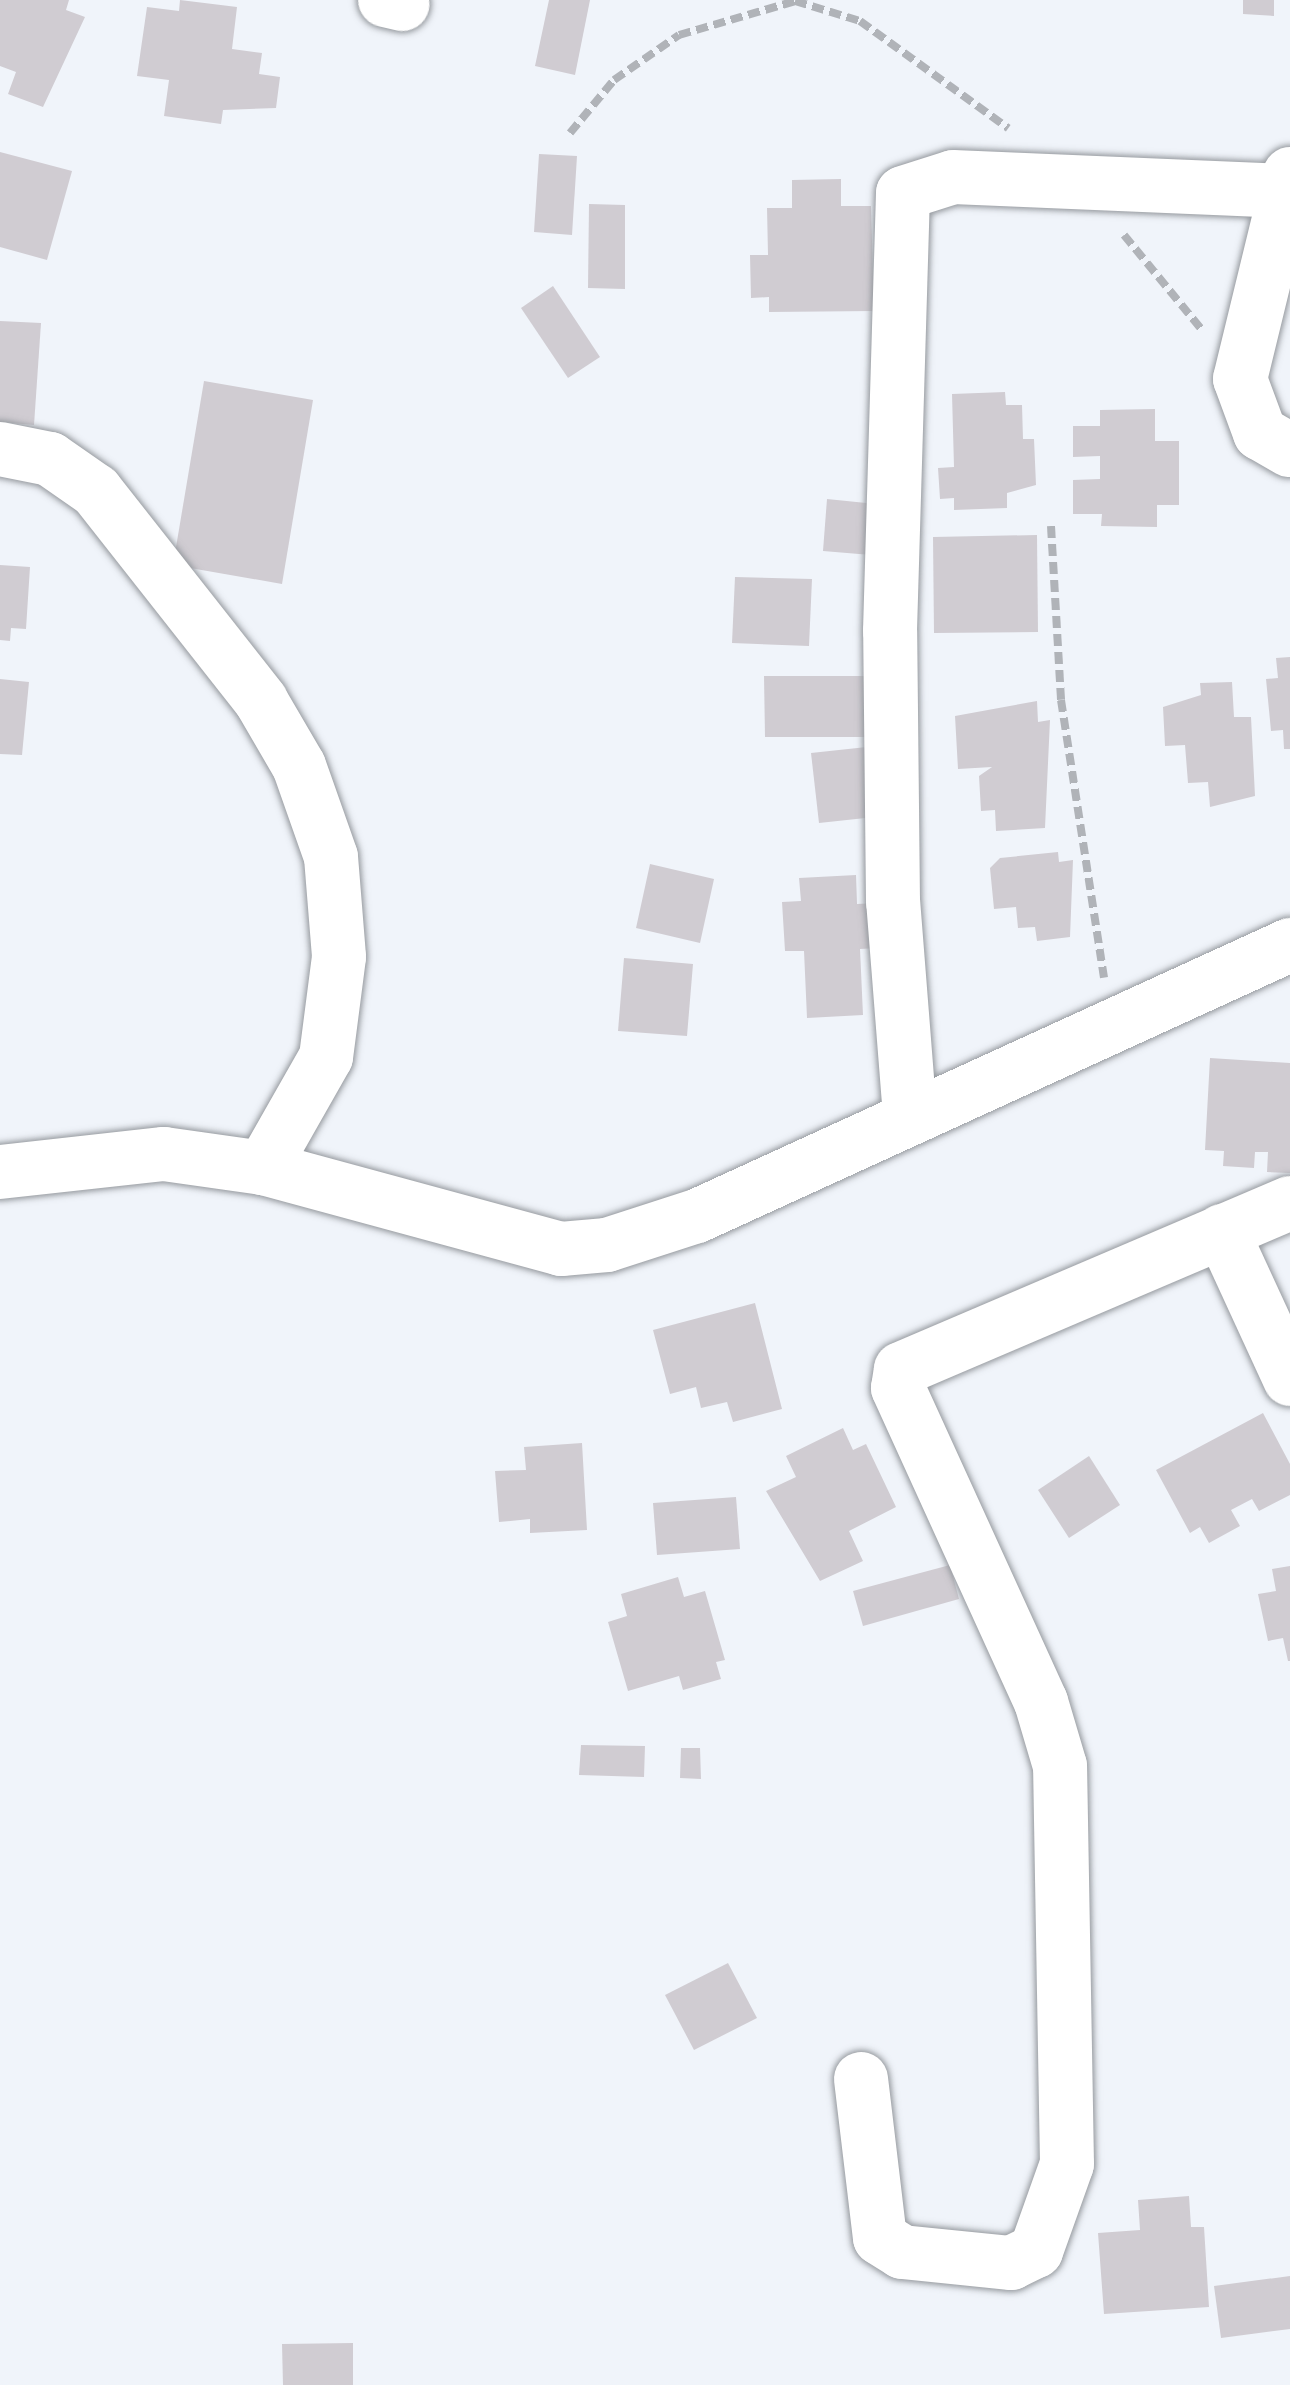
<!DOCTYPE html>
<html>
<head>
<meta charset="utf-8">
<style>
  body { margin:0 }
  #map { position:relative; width:1290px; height:2385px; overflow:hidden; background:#f0f4fa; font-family:Bitter,serif }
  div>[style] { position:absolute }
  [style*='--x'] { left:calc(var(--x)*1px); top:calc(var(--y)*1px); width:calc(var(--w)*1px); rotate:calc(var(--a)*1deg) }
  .building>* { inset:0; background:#d0ccd2 }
  .path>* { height:8px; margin-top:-4px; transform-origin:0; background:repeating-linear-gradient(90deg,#b0b3b8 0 12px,transparent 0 18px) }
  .roads { filter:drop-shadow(0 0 3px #969a9f) drop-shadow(0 0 3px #969a9f) }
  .minor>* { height:54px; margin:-27px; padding:0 27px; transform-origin:27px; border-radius:27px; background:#fff }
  span { translate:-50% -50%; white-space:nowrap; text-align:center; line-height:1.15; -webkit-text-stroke:10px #fff; paint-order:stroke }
</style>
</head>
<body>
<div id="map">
  <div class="building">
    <div style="clip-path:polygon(0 0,69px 0,66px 10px,85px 17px,43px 107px,8px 94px,16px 72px,0 66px)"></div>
    <div style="clip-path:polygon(180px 0,237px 7px,232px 49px,262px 53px,259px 74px,280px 77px,276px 108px,223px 110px,221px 124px,164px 116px,169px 80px,137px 76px,147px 7px,179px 11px)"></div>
    <div style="clip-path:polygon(549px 0,590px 0,575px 75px,535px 66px)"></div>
    <div style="clip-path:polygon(1243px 0,1274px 0,1274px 16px,1243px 14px)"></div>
    <div style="clip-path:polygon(0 152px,72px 171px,47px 260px,0 247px)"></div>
    <div style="clip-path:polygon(539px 154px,577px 156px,572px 235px,534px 232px)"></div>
    <div style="clip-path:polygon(841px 179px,841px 206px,871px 206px,874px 311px,769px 312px,769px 297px,751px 298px,750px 255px,768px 255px,767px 208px,792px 208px,792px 180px)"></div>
    <div style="clip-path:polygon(589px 204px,625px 205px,625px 289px,588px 288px)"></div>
    <div style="clip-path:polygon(553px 286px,600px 357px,568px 378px,521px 308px)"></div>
    <div style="clip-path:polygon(0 321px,41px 323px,34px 425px,0 422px)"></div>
    <div style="clip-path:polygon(204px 381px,313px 400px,282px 584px,173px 565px)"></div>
    <div style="clip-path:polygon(1005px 392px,1006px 405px,1022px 405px,1023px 439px,1034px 439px,1036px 485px,1007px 493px,1007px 508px,954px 510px,954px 498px,940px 499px,938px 468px,954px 467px,952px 394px)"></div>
    <div style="clip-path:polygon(1155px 409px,1155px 441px,1179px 441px,1179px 505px,1157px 505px,1157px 527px,1101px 526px,1102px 514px,1073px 514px,1073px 480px,1100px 479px,1100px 456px,1073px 457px,1073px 426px,1100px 426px,1100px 410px)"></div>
    <div style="clip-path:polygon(827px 499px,876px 504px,871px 555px,823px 551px)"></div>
    <div style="clip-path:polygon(1037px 535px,1038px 632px,934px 633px,933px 537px)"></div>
    <div style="clip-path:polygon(0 565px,30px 567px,26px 629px,11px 628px,10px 641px,0 640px)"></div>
    <div style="clip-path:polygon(735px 577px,812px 579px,809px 646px,732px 643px)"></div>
    <div style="clip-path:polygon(1290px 657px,1290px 749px,1284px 749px,1283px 730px,1271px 731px,1266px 679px,1278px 678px,1276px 658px)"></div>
    <div style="clip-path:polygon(764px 676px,877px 676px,877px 737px,765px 737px)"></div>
    <div style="clip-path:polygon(0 679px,29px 682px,22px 755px,0 754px)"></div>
    <div style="clip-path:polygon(1232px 682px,1234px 717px,1251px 717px,1255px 796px,1210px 807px,1208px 782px,1188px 783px,1185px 745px,1165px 746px,1163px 707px,1201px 695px,1200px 683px)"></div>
    <div style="clip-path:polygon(1037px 701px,1038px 722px,1050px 720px,1045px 828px,996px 831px,995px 810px,981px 811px,979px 776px,992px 767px,958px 769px,955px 716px)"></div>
    <div style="clip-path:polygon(876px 746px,884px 816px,819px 823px,811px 753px)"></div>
    <div style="clip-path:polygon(1058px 852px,1059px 862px,1073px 860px,1070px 937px,1037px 941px,1035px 927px,1018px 928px,1016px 907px,994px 909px,990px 868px,1000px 858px)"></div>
    <div style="clip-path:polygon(650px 864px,714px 879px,700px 943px,636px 928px)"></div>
    <div style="clip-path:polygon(856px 875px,857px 904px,876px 903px,878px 948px,860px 949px,863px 1015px,807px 1018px,804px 951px,785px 951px,782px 902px,801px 901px,799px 878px)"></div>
    <div style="clip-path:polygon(624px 958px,693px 964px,687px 1036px,618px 1031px)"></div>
    <div style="clip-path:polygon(1210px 1058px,1290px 1063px,1290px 1173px,1267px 1172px,1268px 1152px,1255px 1152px,1254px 1168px,1223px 1166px,1224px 1151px,1205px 1150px)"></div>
    <div style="clip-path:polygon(755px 1303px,782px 1409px,733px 1422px,727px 1402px,701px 1408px,696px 1387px,670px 1394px,653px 1330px)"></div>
    <div style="clip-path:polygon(1263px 1413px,1290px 1464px,1290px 1495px,1259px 1511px,1252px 1499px,1231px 1510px,1240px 1526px,1209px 1543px,1200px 1527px,1190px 1533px,1156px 1470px)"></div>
    <div style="clip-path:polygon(843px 1428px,853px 1450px,866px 1444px,896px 1507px,849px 1531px,863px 1561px,820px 1581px,766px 1491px,796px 1477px,786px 1456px)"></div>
    <div style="clip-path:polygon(582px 1443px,587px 1530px,530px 1533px,530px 1519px,499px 1522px,495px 1471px,526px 1470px,524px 1447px)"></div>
    <div style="clip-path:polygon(1089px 1456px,1120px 1505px,1069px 1538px,1038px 1490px)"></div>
    <div style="clip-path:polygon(736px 1497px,740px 1549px,657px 1555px,653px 1503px)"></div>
    <div style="clip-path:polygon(950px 1565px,959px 1599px,863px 1626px,853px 1591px)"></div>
    <div style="clip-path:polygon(1290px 1566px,1290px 1661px,1288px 1661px,1283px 1638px,1268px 1641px,1258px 1594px,1276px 1591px,1272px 1569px)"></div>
    <div style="clip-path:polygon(678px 1577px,684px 1597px,705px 1591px,725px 1660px,716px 1662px,721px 1679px,683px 1690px,679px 1676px,628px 1691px,608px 1622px,627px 1616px,621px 1594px)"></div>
    <div style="clip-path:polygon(581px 1745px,645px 1746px,644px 1777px,579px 1775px)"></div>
    <div style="clip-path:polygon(681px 1748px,700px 1748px,701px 1779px,680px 1778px)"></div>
    <div style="clip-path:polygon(728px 1963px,757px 2018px,694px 2050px,665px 1995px)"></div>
    <div style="clip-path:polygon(1189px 2196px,1191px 2227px,1204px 2227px,1209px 2307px,1104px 2314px,1098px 2233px,1140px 2230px,1138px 2200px)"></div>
    <div style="clip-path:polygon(1290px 2276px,1290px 2329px,1221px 2338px,1214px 2286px)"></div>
    <div style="clip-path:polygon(353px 2343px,353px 2385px,283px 2385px,282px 2344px)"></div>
  </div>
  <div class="path">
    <div style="--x:570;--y:133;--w:69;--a:-50.3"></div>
    <div style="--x:614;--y:80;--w:79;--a:-34.7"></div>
    <div style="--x:679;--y:35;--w:121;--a:-16.3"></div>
    <div style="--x:795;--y:1;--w:68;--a:17.1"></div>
    <div style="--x:860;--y:21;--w:183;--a:35.9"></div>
    <div style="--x:1124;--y:235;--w:123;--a:50.6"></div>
    <div style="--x:1051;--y:526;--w:174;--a:86.7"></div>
    <div style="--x:1061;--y:700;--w:281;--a:81.2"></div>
  </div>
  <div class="roads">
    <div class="minor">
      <div style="--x:385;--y:0;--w:18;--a:13"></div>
      <div style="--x:1290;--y:174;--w:211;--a:103.7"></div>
      <div style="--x:1240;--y:379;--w:58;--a:69.7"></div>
      <div style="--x:1260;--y:433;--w:34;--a:30"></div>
      <div style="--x:0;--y:449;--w:51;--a:11.3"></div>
      <div style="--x:50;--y:459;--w:56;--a:34.8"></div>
      <div style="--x:96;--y:491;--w:267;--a:51.8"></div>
      <div style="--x:261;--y:701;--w:75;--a:59.7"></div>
      <div style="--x:299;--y:766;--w:96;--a:70.6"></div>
      <div style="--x:331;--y:857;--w:100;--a:85.4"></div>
      <div style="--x:339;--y:957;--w:101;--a:97.4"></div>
      <div style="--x:326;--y:1057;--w:128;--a:119.6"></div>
      <div style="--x:910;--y:1116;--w:215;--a:-94.5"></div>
      <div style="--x:893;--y:902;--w:271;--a:-90.6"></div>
      <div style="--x:890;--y:631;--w:438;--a:-88.3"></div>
      <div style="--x:903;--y:193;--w:52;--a:-17.7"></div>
      <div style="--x:953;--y:177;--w:333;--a:2.4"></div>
      <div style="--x:0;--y:1172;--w:165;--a:-6.3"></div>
      <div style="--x:164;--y:1154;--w:100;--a:8"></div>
      <div style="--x:263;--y:1168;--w:309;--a:15.2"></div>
      <div style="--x:561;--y:1249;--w:46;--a:-5"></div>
      <div style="--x:607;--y:1245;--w:95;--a:-17.9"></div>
      <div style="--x:697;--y:1216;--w:652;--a:-24.56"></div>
      <div style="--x:1222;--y:1231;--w:163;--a:65.3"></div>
      <div style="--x:861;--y:2079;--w:160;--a:83.2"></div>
      <div style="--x:880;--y:2238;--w:26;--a:32"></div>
      <div style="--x:902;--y:2252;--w:110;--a:5.8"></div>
      <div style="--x:1011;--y:2263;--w:28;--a:-26"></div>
      <div style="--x:1036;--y:2251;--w:92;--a:-70.4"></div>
      <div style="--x:1067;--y:2164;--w:398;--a:-91"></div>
      <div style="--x:1060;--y:1766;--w:67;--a:-106.5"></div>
      <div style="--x:1041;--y:1702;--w:345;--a:-114.5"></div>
      <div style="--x:898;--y:1388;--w:19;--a:-81"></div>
      <div style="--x:901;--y:1369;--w:423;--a:-23.1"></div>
    </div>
  </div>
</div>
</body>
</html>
